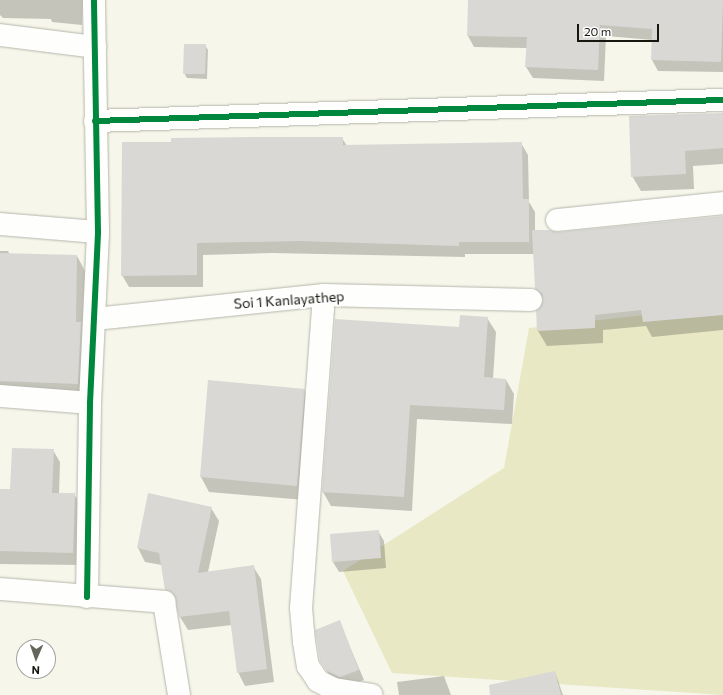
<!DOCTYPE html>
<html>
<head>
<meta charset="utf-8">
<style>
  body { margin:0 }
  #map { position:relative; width:723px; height:695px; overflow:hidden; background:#f6f6ea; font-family:Commissioner,sans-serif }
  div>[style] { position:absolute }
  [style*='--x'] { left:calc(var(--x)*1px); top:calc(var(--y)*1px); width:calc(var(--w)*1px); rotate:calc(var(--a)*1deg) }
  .green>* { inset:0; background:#e8e8c5 }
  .shadow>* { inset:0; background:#0003 }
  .building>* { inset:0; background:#dad8d5 }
  .roads { filter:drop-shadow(0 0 1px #b5b6ac) drop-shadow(0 0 1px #b5b6ac) }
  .minor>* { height:22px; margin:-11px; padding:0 11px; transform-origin:11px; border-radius:11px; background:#fefefc }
  .cycleway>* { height:6px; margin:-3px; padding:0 3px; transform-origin:3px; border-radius:3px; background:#00873e }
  span { translate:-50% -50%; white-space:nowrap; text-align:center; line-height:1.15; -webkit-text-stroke:4px #fff; paint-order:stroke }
  .street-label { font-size:14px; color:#171710 }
  .north { position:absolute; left:16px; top:639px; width:40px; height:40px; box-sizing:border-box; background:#fff; border:1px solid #a2a29f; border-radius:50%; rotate:182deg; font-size:11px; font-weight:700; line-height:16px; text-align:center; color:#171710 }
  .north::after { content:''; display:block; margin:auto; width:14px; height:18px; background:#65655c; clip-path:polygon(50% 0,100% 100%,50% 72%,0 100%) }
  .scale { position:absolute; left:577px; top:24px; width:82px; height:18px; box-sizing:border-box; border:2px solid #171710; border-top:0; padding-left:5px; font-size:12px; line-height:14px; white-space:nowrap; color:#171710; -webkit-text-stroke:3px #fff; paint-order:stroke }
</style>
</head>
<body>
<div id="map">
  <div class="green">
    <div style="clip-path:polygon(723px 306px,723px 695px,392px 673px,343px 571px,504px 468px,529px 328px)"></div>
  </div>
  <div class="shadow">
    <div style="clip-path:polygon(0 0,83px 0,82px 25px,52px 22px,51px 19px,3px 18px,0 15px)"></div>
    <div style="clip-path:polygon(469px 0,723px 0,723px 72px,658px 71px,652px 60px,653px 40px,606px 36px,604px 81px,533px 78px,526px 67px,527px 48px,474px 47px,468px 36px)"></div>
    <div style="clip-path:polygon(205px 45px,208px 50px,207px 79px,187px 78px,184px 73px)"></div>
    <div style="clip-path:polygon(723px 114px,723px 164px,693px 166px,694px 189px,641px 191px,632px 176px)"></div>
    <div style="clip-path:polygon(342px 138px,347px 146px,521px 143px,528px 155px,529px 202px,535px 212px,535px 231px,558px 233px,723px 217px,723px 330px,652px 337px,646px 326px,603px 330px,603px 343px,547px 346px,538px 331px,537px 311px,544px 301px,536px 288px,534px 254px,465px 254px,465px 257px,272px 253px,203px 255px,203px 287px,129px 287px,122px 275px,172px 143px)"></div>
    <div style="clip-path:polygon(0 251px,8px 251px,10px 255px,77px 256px,85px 271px,84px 328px,86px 399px,0 397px)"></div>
    <div style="clip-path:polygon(487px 318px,496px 332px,493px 379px,506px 380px,514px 394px,512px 424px,417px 419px,412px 511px,331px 506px,323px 492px,460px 328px)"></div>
    <div style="clip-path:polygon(209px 381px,304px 390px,312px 404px,305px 500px,209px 492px,201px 477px)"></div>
    <div style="clip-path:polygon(53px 450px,60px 462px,59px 494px,74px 494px,82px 507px,79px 565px,0 564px,0 490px,11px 490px)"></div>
    <div style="clip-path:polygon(211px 508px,219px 521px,208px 572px,253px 566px,261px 579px,274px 682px,245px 686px,238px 672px,232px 625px,188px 630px,180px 617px,178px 605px,166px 589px,162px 565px,145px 562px,138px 548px)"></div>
    <div style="clip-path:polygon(378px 531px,384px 541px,386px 568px,339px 572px,333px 562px)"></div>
    <div style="clip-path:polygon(339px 621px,364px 680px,346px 687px,333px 681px,321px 661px)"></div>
    <div style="clip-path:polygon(555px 672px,563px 695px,523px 695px)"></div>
    <div style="clip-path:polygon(444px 676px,451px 695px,399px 695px,397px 682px)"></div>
  </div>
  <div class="building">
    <div style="clip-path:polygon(468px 0,723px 0,721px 62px,651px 60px,652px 29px,600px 25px,598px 70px,525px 67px,527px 37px,467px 36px)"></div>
    <div style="clip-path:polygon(184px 44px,206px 44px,205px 74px,183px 74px)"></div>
    <div style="clip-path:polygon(723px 113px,723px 148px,685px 151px,686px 174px,631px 177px,629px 116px)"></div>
    <div style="clip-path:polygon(252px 137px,343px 137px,343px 145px,522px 142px,523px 199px,529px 199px,529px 242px,459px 242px,459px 246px,299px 241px,197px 243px,197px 275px,121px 276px,122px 142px,171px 142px,171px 138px)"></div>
    <div style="clip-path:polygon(723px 216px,723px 315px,643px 322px,641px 310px,595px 315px,595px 328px,537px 331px,536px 311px,543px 300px,542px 294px,535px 289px,532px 230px,549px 230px,558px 232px)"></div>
    <div style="clip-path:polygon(0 253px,77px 255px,76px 322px,81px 322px,78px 384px,0 381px)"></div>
    <div style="clip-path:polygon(460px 315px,488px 317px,484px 377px,506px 379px,504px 410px,410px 405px,404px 497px,322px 492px,335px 319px,459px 327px)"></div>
    <div style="clip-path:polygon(208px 380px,305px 389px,297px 486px,200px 477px)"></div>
    <div style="clip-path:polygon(12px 448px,54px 449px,52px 493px,75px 493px,73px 553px,0 551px,0 489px,10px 489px)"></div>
    <div style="clip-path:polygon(148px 493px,212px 507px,198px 573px,254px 565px,267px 669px,237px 673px,229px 611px,179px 617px,174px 595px,165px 590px,159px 553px,137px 548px)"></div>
    <div style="clip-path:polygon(379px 530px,381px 558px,332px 562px,330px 534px)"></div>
    <div style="clip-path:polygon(340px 620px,359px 670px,340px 677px,327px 671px,320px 661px,315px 630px)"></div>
    <div style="clip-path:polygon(555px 671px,561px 695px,490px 695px,489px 685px)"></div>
  </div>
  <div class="roads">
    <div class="minor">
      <div style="--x:0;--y:35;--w:96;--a:7.2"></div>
      <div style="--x:95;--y:121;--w:628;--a:-1.92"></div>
      <div style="--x:557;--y:220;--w:167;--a:-5.8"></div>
      <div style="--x:0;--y:224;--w:98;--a:4.7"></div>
      <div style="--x:324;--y:295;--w:314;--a:94.2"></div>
      <div style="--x:301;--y:608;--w:34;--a:85"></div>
      <div style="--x:304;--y:642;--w:24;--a:81"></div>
      <div style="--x:308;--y:666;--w:18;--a:56"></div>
      <div style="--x:318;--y:681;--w:18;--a:27"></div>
      <div style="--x:334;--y:689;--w:38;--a:9"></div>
      <div style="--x:95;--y:319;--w:230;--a:-6"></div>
      <div style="--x:324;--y:295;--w:207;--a:1.4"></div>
      <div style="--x:0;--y:396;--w:90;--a:4.4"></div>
      <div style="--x:0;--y:589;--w:165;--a:4.5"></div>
      <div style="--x:164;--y:602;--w:94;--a:80.8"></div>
      <div style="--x:87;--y:597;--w:194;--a:-89.1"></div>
      <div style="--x:90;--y:403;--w:171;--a:-87.3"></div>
      <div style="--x:98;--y:232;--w:232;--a:-91"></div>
    </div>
  </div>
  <div class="cycleway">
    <div style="--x:95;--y:121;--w:628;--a:-1.92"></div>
    <div style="--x:87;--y:597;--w:194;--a:-89.1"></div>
    <div style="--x:90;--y:403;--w:171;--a:-87.3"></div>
    <div style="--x:98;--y:232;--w:232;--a:-91"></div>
  </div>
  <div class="street-label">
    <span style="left:289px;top:300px;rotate:-4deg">Soi 1 Kanlayathep</span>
  </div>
  <div class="north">N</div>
  <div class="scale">20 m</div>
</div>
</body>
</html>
